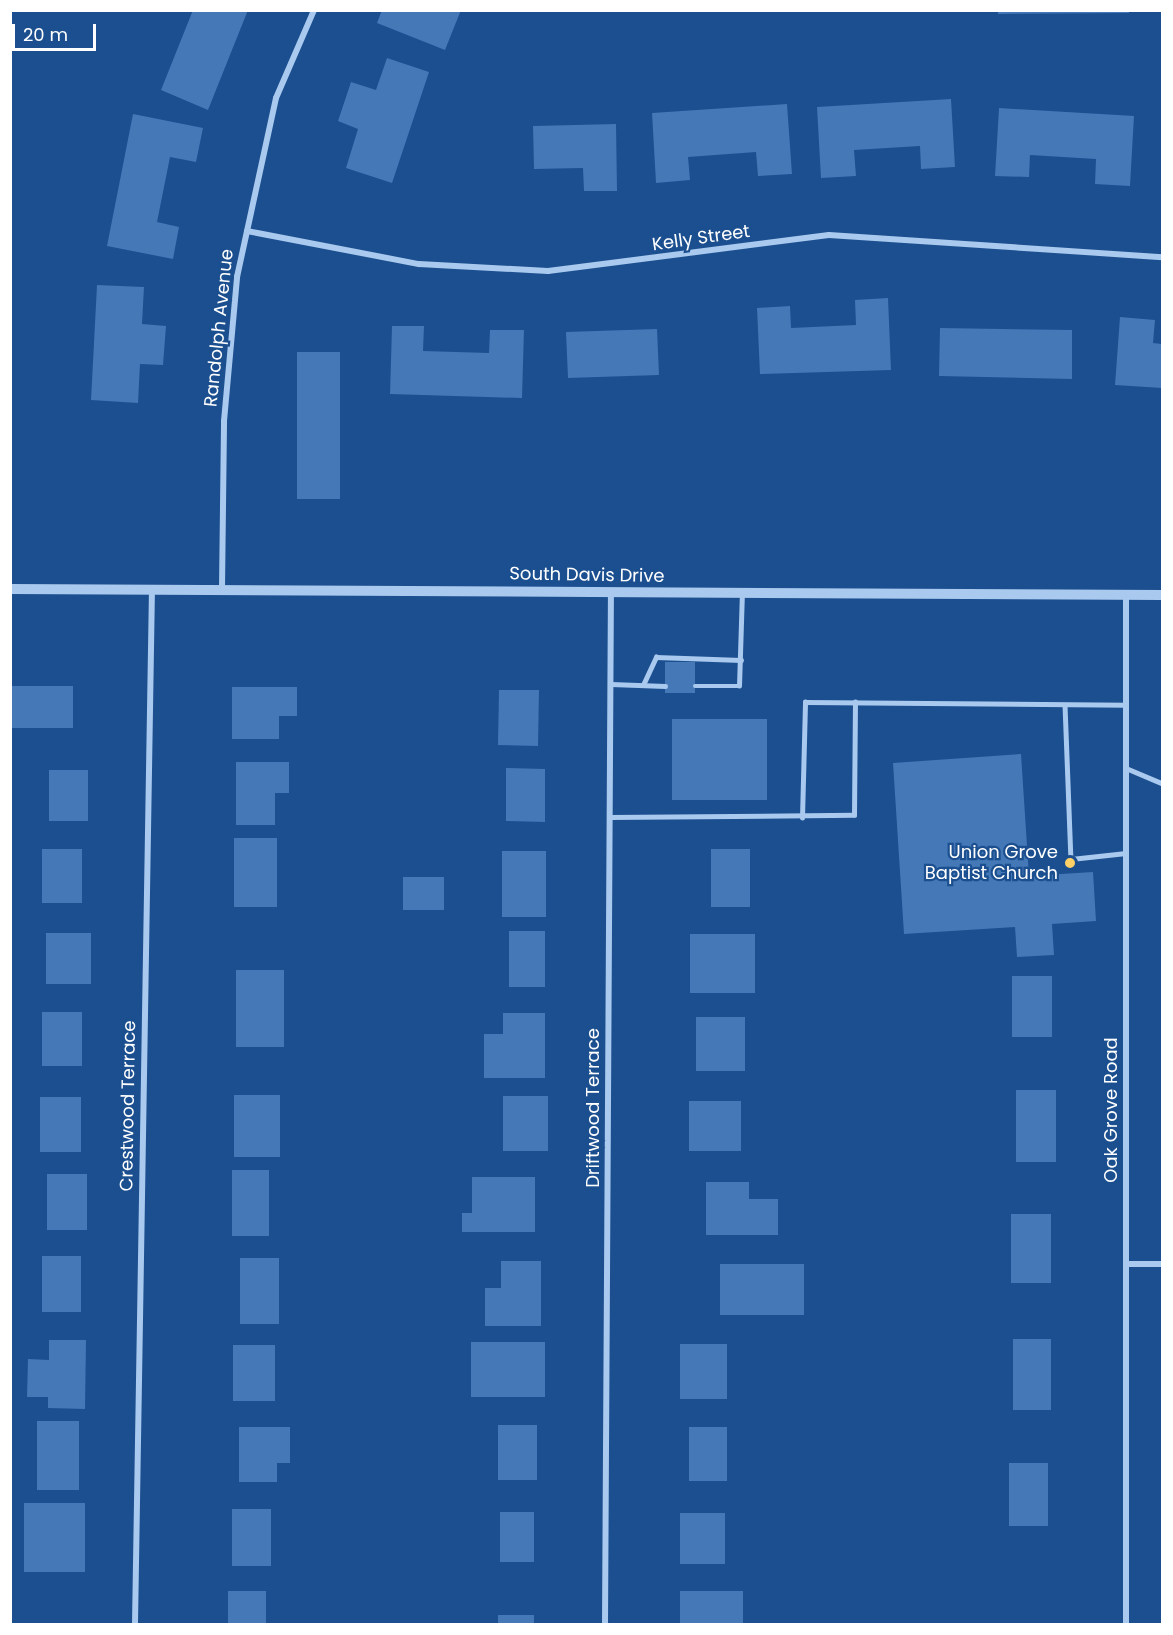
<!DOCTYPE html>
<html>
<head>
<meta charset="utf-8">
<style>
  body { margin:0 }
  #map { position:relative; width:1173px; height:1635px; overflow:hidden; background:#1b4f8f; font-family:Poppins,sans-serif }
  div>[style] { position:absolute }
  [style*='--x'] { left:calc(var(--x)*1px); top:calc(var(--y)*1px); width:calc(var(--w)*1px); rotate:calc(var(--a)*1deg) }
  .building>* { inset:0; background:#4478b7 }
  .service>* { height:4.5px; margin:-2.25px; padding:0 2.25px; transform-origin:2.25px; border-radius:2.25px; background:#a9c9ee }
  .minor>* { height:6px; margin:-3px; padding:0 3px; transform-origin:3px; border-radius:3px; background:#a9c9ee }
  .tertiary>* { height:10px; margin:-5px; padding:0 5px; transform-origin:5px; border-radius:5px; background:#a9c9ee }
  .dots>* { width:16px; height:16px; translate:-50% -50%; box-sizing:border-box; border:3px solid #1b4f8f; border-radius:50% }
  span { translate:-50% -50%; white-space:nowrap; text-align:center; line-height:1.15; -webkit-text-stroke:4.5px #1b4f8f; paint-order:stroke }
  .street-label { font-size:18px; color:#fff }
  .poi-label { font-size:18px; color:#fff }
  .right { translate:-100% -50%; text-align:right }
  .frame { position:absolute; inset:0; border:12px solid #fff; pointer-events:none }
  .scale { position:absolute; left:12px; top:24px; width:84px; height:27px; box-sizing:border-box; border:3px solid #fff; border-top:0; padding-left:8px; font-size:18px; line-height:21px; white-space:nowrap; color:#fff; -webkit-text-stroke:4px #1b4f8f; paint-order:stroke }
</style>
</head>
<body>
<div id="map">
  <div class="building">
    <div style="clip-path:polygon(193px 10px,248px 10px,208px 110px,161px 90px)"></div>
    <div style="clip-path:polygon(382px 10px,461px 10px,445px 50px,377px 23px)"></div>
    <div style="clip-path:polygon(998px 10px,1129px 10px,1129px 13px,998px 14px)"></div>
    <div style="clip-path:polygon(387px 58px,429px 72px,392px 183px,346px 168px,358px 129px,338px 121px,351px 82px,376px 90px)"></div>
    <div style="clip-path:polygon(951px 99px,955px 167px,921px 169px,920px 146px,854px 150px,856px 176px,821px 178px,817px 107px)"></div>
    <div style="clip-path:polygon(787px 104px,792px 174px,758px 176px,756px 152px,688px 157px,690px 180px,656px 183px,652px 113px)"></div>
    <div style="clip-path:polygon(999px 108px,1134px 116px,1130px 186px,1095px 184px,1096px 159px,1030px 155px,1029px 177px,995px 176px)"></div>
    <div style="clip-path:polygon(133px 114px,203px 128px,196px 162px,170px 157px,157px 222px,179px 227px,173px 259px,107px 246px)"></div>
    <div style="clip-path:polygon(616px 124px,617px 191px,584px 191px,583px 168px,534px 169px,533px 126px)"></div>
    <div style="clip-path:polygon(97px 285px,144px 287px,142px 324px,166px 326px,163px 365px,140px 364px,138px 403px,91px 400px)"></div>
    <div style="clip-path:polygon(888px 298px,891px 370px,760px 374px,757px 308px,790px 306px,791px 328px,856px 325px,855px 300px)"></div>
    <div style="clip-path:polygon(1120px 317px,1155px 320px,1153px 343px,1162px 344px,1162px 388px,1115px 385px)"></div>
    <div style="clip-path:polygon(392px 326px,424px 326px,423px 351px,489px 353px,490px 330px,524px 330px,522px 398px,390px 394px)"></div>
    <div style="clip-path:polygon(940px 328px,1072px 330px,1072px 379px,939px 376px)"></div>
    <div style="clip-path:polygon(657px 329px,659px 375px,568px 378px,566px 332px)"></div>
    <div style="clip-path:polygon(297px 352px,340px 352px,340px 499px,297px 499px)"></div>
    <div style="clip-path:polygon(665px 662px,695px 662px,695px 693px,665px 693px)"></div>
    <div style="clip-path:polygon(10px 686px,73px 686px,73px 728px,10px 728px)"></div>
    <div style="clip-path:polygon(232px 687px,297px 687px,297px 716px,279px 716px,279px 739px,232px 739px)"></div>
    <div style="clip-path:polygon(499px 690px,539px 690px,538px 746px,498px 745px)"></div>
    <div style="clip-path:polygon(672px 719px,767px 719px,767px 800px,672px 800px)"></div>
    <div style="clip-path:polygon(1021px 754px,1029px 876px,1093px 872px,1096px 921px,1052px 924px,1054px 955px,1017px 957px,1015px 927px,904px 934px,893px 763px)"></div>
    <div style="clip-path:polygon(236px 762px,289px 762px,289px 793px,275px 793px,275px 825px,236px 825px)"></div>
    <div style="clip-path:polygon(506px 768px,545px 769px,545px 822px,506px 821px)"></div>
    <div style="clip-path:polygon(49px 770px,88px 770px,88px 821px,49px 821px)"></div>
    <div style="clip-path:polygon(234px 838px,277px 838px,277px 907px,234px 907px)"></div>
    <div style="clip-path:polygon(42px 849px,82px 849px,82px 903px,42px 903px)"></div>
    <div style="clip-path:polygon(711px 849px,750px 849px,750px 907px,711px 907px)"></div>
    <div style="clip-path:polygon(502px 851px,546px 851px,546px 917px,502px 917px)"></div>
    <div style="clip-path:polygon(403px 877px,444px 877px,444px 910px,403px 910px)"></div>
    <div style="clip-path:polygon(509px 931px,545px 931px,545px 987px,509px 987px)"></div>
    <div style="clip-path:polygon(46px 933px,91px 933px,91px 984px,46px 984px)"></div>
    <div style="clip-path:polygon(690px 934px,755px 934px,755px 993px,690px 993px)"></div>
    <div style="clip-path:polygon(236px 970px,284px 970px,284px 1047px,236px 1047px)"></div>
    <div style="clip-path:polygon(1012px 976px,1052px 976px,1052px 1037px,1012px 1037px)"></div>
    <div style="clip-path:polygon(42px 1012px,82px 1012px,82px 1066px,42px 1066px)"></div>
    <div style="clip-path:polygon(503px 1013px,545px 1013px,545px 1078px,484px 1078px,484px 1034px,503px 1034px)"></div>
    <div style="clip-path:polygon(696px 1017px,745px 1017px,745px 1071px,696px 1071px)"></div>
    <div style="clip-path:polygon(1016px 1090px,1056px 1090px,1056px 1162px,1016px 1162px)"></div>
    <div style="clip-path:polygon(234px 1095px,280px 1095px,280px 1157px,234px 1157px)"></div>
    <div style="clip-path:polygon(503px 1096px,548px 1096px,548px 1151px,503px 1151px)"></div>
    <div style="clip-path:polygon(40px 1097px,81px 1097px,81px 1152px,40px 1152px)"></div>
    <div style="clip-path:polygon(689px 1101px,741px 1101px,741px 1151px,689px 1151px)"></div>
    <div style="clip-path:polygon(232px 1170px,269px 1170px,269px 1236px,232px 1236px)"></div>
    <div style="clip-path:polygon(47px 1174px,87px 1174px,87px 1230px,47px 1230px)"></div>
    <div style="clip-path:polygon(472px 1177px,535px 1177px,535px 1232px,462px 1232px,462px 1213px,472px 1213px)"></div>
    <div style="clip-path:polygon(706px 1182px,749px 1182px,749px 1199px,778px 1199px,778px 1235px,706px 1235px)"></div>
    <div style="clip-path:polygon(1011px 1214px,1051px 1214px,1051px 1283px,1011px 1283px)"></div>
    <div style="clip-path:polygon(42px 1256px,81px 1256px,81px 1312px,42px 1312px)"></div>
    <div style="clip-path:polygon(240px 1258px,279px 1258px,279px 1324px,240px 1324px)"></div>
    <div style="clip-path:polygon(501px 1261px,541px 1261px,541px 1326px,485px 1326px,485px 1288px,501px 1288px)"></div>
    <div style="clip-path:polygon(720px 1264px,804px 1264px,804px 1315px,720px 1315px)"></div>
    <div style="clip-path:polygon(1013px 1339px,1051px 1339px,1051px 1410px,1013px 1410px)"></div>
    <div style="clip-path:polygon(49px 1340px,86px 1340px,85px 1409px,48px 1408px,48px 1397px,27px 1397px,28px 1359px,49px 1360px)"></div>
    <div style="clip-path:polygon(471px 1342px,545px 1342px,545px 1397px,471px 1397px)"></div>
    <div style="clip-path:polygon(680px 1344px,727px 1344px,727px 1399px,680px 1399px)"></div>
    <div style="clip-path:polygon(233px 1345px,275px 1345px,275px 1401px,233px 1401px)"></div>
    <div style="clip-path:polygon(37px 1421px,79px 1421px,79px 1490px,37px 1490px)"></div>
    <div style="clip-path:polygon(498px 1425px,537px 1425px,537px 1480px,498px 1480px)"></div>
    <div style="clip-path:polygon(239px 1427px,290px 1427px,290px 1463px,277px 1463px,277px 1482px,239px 1482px)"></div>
    <div style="clip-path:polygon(689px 1427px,727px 1427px,727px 1481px,689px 1481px)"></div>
    <div style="clip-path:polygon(1009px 1463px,1048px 1463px,1048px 1526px,1009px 1526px)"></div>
    <div style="clip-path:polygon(24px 1503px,85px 1503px,85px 1572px,24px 1572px)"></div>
    <div style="clip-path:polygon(232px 1509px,271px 1509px,271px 1566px,232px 1566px)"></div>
    <div style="clip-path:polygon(500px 1512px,534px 1512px,534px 1562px,500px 1562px)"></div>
    <div style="clip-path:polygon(680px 1513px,725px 1513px,725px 1564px,680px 1564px)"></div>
    <div style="clip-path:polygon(228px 1591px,266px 1591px,266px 1624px,228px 1624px)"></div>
    <div style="clip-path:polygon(680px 1591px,743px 1591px,743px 1624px,680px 1624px)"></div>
    <div style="clip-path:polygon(498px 1615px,534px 1615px,534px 1624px,498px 1624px)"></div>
  </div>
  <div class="service">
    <div style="--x:611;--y:684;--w:54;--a:2.1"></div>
    <div style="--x:643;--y:685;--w:31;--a:-65"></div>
    <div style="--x:656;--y:657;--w:85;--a:2"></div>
    <div style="--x:695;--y:686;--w:44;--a:0"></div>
    <div style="--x:739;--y:686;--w:93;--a:-88.2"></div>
    <div style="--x:1065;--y:705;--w:154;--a:87.8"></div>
    <div style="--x:1071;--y:859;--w:55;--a:-6.2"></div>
    <div style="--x:1126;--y:768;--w:39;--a:23"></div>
    <div style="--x:610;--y:817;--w:244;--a:-0.5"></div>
    <div style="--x:854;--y:815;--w:113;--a:-89.5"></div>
    <div style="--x:802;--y:818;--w:116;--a:-88.5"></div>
    <div style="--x:805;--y:702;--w:321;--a:0.5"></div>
  </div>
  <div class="minor">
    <div style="--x:247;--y:231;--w:175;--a:10.9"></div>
    <div style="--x:419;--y:264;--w:129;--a:3.1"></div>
    <div style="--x:548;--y:271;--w:283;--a:-7.3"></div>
    <div style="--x:829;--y:235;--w:334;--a:3.8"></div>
    <div style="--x:222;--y:588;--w:167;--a:-89.3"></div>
    <div style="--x:224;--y:421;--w:145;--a:-84.8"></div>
    <div style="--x:237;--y:277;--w:183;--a:-77.7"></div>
    <div style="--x:276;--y:98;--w:96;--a:-66.6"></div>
    <div style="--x:1126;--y:595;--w:1029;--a:90"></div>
    <div style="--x:1126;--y:1264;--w:36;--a:0"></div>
    <div style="--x:135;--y:1624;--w:1036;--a:-89.06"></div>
    <div style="--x:605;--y:1624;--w:1032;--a:-89.67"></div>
  </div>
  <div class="tertiary">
    <div style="--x:10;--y:589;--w:1152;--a:0.3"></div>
  </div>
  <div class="dots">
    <div style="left:1070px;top:863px;background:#ffd166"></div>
  </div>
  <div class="street-label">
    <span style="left:701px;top:238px;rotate:-8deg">Kelly Street</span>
    <span style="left:219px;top:328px;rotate:-84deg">Randolph Avenue</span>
    <span style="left:587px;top:575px;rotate:1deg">South Davis Drive</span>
    <span style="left:128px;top:1106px;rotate:-89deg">Crestwood Terrace</span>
    <span style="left:593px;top:1108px;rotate:-90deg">Driftwood Terrace</span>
    <span style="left:1111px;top:1110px;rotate:-90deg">Oak Grove Road</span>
  </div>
  <div class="poi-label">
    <span class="right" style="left:1058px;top:863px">Union Grove<br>Baptist Church</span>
  </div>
  <div class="frame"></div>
  <div class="scale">20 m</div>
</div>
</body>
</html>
